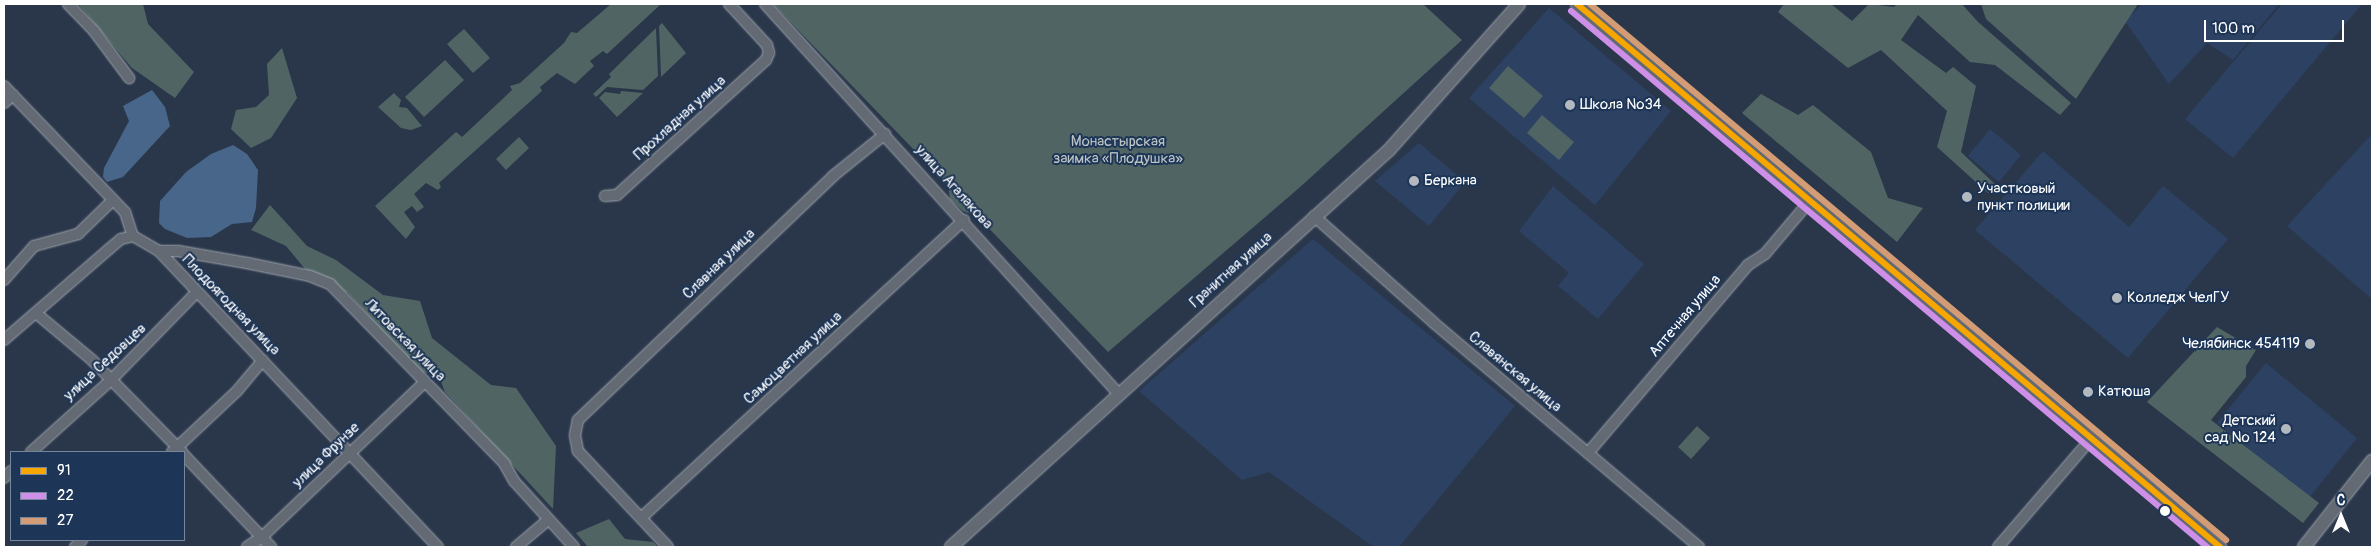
<!DOCTYPE html>
<html>
<head>
<meta charset="utf-8">
<style>
  body { margin:0 }
  #map { position:relative; width:2376px; height:551px; overflow:hidden; background:#2a374a; font-family:Pangolin,sans-serif }
  div>[style] { position:absolute }
  [style*='--x'] { left:calc(var(--x)*1px); top:calc(var(--y)*1px); width:calc(var(--w)*1px); rotate:calc(var(--a)*1deg) }
  .built>* { inset:0; background:#2d4162 }
  .green>* { inset:0; background:#506563 }
  .water>* { inset:0; background:#47668a }
  .roads { filter:drop-shadow(0 0 1px #9fa5ae) drop-shadow(0 0 1px #9fa5ae) }
  .minor>* { height:10px; margin:-5px; padding:0 5px; transform-origin:5px; border-radius:5px; background:#636a74 }
  .tertiary>* { height:12px; margin:-6px; padding:0 6px; transform-origin:6px; border-radius:6px; background:#636a74 }
  .bus-1>* { height:6px; margin:-3px; padding:0 3px; transform-origin:3px; border-radius:3px; background:#f7a600 }
  .bus-2>* { height:6px; margin:-3px; padding:0 3px; transform-origin:3px; border-radius:3px; background:#ce8fe9 }
  .bus-3>* { height:6px; margin:-3px; padding:0 3px; transform-origin:3px; border-radius:3px; background:#d39c74 }
  .dots>* { width:14px; height:14px; translate:-50% -50%; box-sizing:border-box; border:2px solid #1d3557; border-radius:50% }
  span { translate:-50% -50%; white-space:nowrap; text-align:center; line-height:1.15; -webkit-text-stroke:4px #1d3557; paint-order:stroke }
  .poi-label { font-size:15px; color:#fff }
  .left { translate:0 -50%; text-align:left }
  .right { translate:-100% -50%; text-align:right }
  .street-label { font-size:15px; color:#fff }
  .park-label { font-size:15px; color:#bbc4c2 }
  .frame { position:absolute; inset:0; border:5px solid #fff; pointer-events:none }
  .legend { position:absolute; left:10px; top:451px; width:175px; height:90px; box-sizing:border-box; background:#1d3557; border:1px solid #77869a; margin:0; padding:6px 9px; list-style:none; font-size:15px; color:#fff }
  .legend li { display:flex; align-items:center; gap:10px; height:25px }
  .legend b { width:25px; border:1px solid #77869a }
  .north { position:absolute; left:2316px; top:491px; width:50px; height:50px; -webkit-text-stroke:4px #1d3557; paint-order:stroke; rotate:0deg; font-size:14px; font-weight:700; line-height:20px; text-align:center; color:#fff }
  .north::after { content:''; display:block; margin:auto; width:18px; height:22px; background:#fff; clip-path:polygon(50% 0,100% 100%,50% 72%,0 100%) }
  .scale { position:absolute; left:2204px; top:20px; width:140px; height:22px; box-sizing:border-box; border:2px solid #fff; border-top:0; padding-left:6px; font-size:15px; line-height:18px; white-space:nowrap; color:#fff; -webkit-text-stroke:4px #1d3557; paint-order:stroke }
</style>
</head>
<body>
<div id="map">
  <div class="built">
    <div style="clip-path:polygon(2142px 4px,2279px 4px,2233px 60px,2207px 43px,2169px 84px,2125px 21px)"></div>
    <div style="clip-path:polygon(2282px 4px,2362px 4px,2233px 158px,2185px 119px)"></div>
    <div style="clip-path:polygon(1549px 8px,1671px 111px,1595px 205px,1469px 98px)"></div>
    <div style="clip-path:polygon(1990px 129px,2021px 155px,1999px 182px,1968px 156px)"></div>
    <div style="clip-path:polygon(2372px 134px,2372px 299px,2287px 226px)"></div>
    <div style="clip-path:polygon(1419px 143px,1465px 182px,1429px 226px,1375px 181px)"></div>
    <div style="clip-path:polygon(2043px 151px,2129px 227px,2163px 186px,2228px 239px,2128px 358px,1975px 230px)"></div>
    <div style="clip-path:polygon(1553px 186px,1644px 264px,1598px 319px,1558px 286px,1569px 273px,1519px 231px)"></div>
    <div style="clip-path:polygon(1313px 239px,1515px 406px,1399px 547px,1374px 547px,1269px 472px,1242px 480px,1139px 391px)"></div>
    <div style="clip-path:polygon(2266px 363px,2357px 438px,2309px 498px,2217px 423px)"></div>
  </div>
  <div class="green">
    <div style="clip-path:polygon(78px 4px,143px 4px,148px 24px,194px 72px,175px 98px,132px 68px)"></div>
    <div style="clip-path:polygon(611px 4px,661px 4px,607px 54px,603px 51px,590px 61px,594px 66px,575px 84px,557px 73px,540px 87px,542px 91px,439px 183px,441px 187px,438px 190px,426px 183px,414px 194px,424px 207px,417px 212px,412px 206px,404px 212px,415px 227px,406px 239px,375px 206px,456px 132px,462px 137px,512px 90px,510px 86px,520px 83px,564px 43px,571px 32px,577px 33px)"></div>
    <div style="clip-path:polygon(773px 4px,1423px 4px,1462px 40px,1299px 188px,1108px 352px,978px 217px,963px 211px,950px 199px,948px 185px)"></div>
    <div style="clip-path:polygon(1784px 4px,1831px 4px,1852px 21px,1869px 4px,1894px 7px,1897px 4px,1962px 4px,1978px 22px,2071px 103px,2060px 115px,1995px 65px,1970px 62px,1918px 15px,1901px 40px,1946px 73px,1953px 67px,1976px 86px,1961px 152px,1997px 186px,1988px 193px,1937px 147px,1947px 111px,1881px 50px,1848px 68px,1778px 12px)"></div>
    <div style="clip-path:polygon(1981px 4px,2138px 4px,2076px 99px,1986px 19px)"></div>
    <div style="clip-path:polygon(662px 23px,686px 53px,661px 77px,659px 26px)"></div>
    <div style="clip-path:polygon(656px 28px,658px 76px,643px 90px,607px 87px,596px 97px,593px 94px,611px 77px,609px 74px)"></div>
    <div style="clip-path:polygon(464px 29px,490px 58px,473px 73px,447px 44px)"></div>
    <div style="clip-path:polygon(282px 48px,297px 98px,271px 138px,251px 148px,231px 129px,236px 110px,256px 107px,269px 95px,267px 64px)"></div>
    <div style="clip-path:polygon(445px 60px,464px 80px,424px 117px,405px 97px)"></div>
    <div style="clip-path:polygon(1508px 66px,1543px 96px,1524px 118px,1489px 88px)"></div>
    <div style="clip-path:polygon(621px 91px,643px 93px,617px 117px,599px 98px,605px 92px,620px 94px)"></div>
    <div style="clip-path:polygon(394px 93px,401px 100px,399px 107px,407px 108px,422px 126px,411px 130px,401px 128px,378px 107px)"></div>
    <div style="clip-path:polygon(1761px 94px,1798px 115px,1813px 105px,1871px 152px,1888px 198px,1923px 208px,1897px 242px,1742px 113px)"></div>
    <div style="clip-path:polygon(1542px 115px,1574px 142px,1559px 160px,1527px 133px)"></div>
    <div style="clip-path:polygon(519px 137px,529px 148px,506px 170px,496px 159px)"></div>
    <div style="clip-path:polygon(270px 205px,307px 246px,336px 260px,383px 295px,420px 301px,432px 338px,491px 385px,516px 388px,556px 446px,553px 509px,445px 392px,438px 374px,420px 372px,348px 293px,305px 269px,286px 246px,251px 230px)"></div>
    <div style="clip-path:polygon(2217px 327px,2256px 350px,2246px 366px,2246px 377px,2211px 420px,2319px 503px,2303px 523px,2147px 402px)"></div>
    <div style="clip-path:polygon(1697px 426px,1710px 438px,1691px 459px,1678px 447px)"></div>
    <div style="clip-path:polygon(609px 519px,625px 539px,653px 542px,658px 547px,588px 547px,576px 533px)"></div>
  </div>
  <div class="water">
    <div style="clip-path:polygon(152px 90px,165px 107px,170px 126px,123px 177px,107px 182px,103px 177px,104px 168px,129px 121px,123px 106px)"></div>
    <div style="clip-path:polygon(233px 145px,247px 154px,258px 170px,256px 208px,252px 222px,232px 224px,211px 237px,187px 238px,165px 229px,159px 223px,160px 201px,186px 172px,211px 154px)"></div>
  </div>
  <div class="roads">
    <div class="minor">
      <div style="--x:68;--y:4;--w:37;--a:46"></div>
      <div style="--x:94;--y:31;--w:59;--a:53.3"></div>
      <div style="--x:765;--y:4;--w:525;--a:47.78"></div>
      <div style="--x:4;--y:86;--w:175;--a:46.2"></div>
      <div style="--x:125;--y:212;--w:25;--a:72"></div>
      <div style="--x:133;--y:236;--w:30;--a:30"></div>
      <div style="--x:159;--y:251;--w:407;--a:46.7"></div>
      <div style="--x:4;--y:103;--w:12;--a:-42"></div>
      <div style="--x:605;--y:196;--w:12;--a:-5"></div>
      <div style="--x:617;--y:195;--w:201;--a:-42.2"></div>
      <div style="--x:766;--y:60;--w:8;--a:-67"></div>
      <div style="--x:769;--y:53;--w:8;--a:-104"></div>
      <div style="--x:767;--y:45;--w:56;--a:-132.8"></div>
      <div style="--x:1314;--y:216;--w:161;--a:41.7"></div>
      <div style="--x:1434;--y:323;--w:347;--a:40.2"></div>
      <div style="--x:159;--y:251;--w:19;--a:0"></div>
      <div style="--x:178;--y:251;--w:70;--a:9.9"></div>
      <div style="--x:247;--y:263;--w:64;--a:11.7"></div>
      <div style="--x:310;--y:276;--w:22;--a:22"></div>
      <div style="--x:330;--y:284;--w:250;--a:45.8"></div>
      <div style="--x:504;--y:463;--w:21;--a:61"></div>
      <div style="--x:514;--y:481;--w:89;--a:47.7"></div>
      <div style="--x:4;--y:280;--w:45;--a:-48.6"></div>
      <div style="--x:34;--y:246;--w:46;--a:-15.3"></div>
      <div style="--x:78;--y:234;--w:49;--a:-44.2"></div>
      <div style="--x:37;--y:314;--w:72;--a:39.9"></div>
      <div style="--x:92;--y:360;--w:129;--a:45.6"></div>
      <div style="--x:4;--y:340;--w:139;--a:-40.9"></div>
      <div style="--x:109;--y:249;--w:16;--a:-40"></div>
      <div style="--x:121;--y:239;--w:12;--a:-14"></div>
      <div style="--x:31;--y:452;--w:108;--a:-42"></div>
      <div style="--x:111;--y:380;--w:123;--a:-45.7"></div>
      <div style="--x:172;--y:452;--w:89;--a:-43.2"></div>
      <div style="--x:237;--y:391;--w:40;--a:-50"></div>
      <div style="--x:1588;--y:453;--w:247;--a:-49.6"></div>
      <div style="--x:1748;--y:265;--w:20;--a:-33"></div>
      <div style="--x:1765;--y:254;--w:68;--a:-49.8"></div>
      <div style="--x:184;--y:455;--w:127;--a:46.6"></div>
      <div style="--x:4;--y:478;--w:10;--a:-45"></div>
      <div style="--x:642;--y:517;--w:438;--a:-42.7"></div>
      <div style="--x:75;--y:547;--w:10;--a:-45"></div>
      <div style="--x:247;--y:547;--w:18;--a:-34"></div>
      <div style="--x:262;--y:537;--w:225;--a:-43.6"></div>
      <div style="--x:516;--y:547;--w:42;--a:-40.2"></div>
      <div style="--x:668;--y:547;--w:132;--a:-133.2"></div>
      <div style="--x:578;--y:451;--w:16;--a:-101"></div>
      <div style="--x:575;--y:435;--w:15;--a:-79"></div>
      <div style="--x:578;--y:420;--w:353;--a:-43.7"></div>
      <div style="--x:833;--y:176;--w:67;--a:-38.9"></div>
      <div style="--x:1998;--y:547;--w:143;--a:-49.3"></div>
    </div>
    <div class="tertiary">
      <div style="--x:1577;--y:4;--w:842;--a:40.18"></div>
      <div style="--x:951;--y:547;--w:591;--a:-42.19"></div>
      <div style="--x:1389;--y:150;--w:195;--a:-48.3"></div>
      <div style="--x:2304;--y:547;--w:110;--a:-51.7"></div>
    </div>
  </div>
  <div class="bus-1">
    <div style="--x:1577;--y:4;--w:842;--a:40.18"></div>
  </div>
  <div class="bus-2">
    <div style="--x:1571;--y:11;--w:832;--a:40.12"></div>
  </div>
  <div class="bus-3">
    <div style="--x:1590;--y:4;--w:832;--a:40.12"></div>
  </div>
  <div class="dots">
    <div style="left:1570px;top:105px;background:#b4b9c0"></div>
    <div style="left:1414px;top:181px;background:#b4b9c0"></div>
    <div style="left:1967px;top:197px;background:#b4b9c0"></div>
    <div style="left:2117px;top:298px;background:#b4b9c0"></div>
    <div style="left:2310px;top:344px;background:#b4b9c0"></div>
    <div style="left:2088px;top:392px;background:#b4b9c0"></div>
    <div style="left:2286px;top:429px;background:#b4b9c0"></div>
    <div style="left:2165px;top:511px;background:#fff"></div>
  </div>
  <div class="poi-label">
    <span class="left" style="left:1580px;top:105px">Школа №34</span>
    <span class="left" style="left:1424px;top:181px">Беркана</span>
    <span class="left" style="left:1977px;top:197px">Участковый<br>пункт полиции</span>
    <span class="left" style="left:2127px;top:298px">Колледж ЧелГУ</span>
    <span class="right" style="left:2300px;top:344px">Челябинск 454119</span>
    <span class="left" style="left:2098px;top:392px">Катюша</span>
    <span class="right" style="left:2276px;top:429px">Детский<br>сад № 124</span>
  </div>
  <div class="street-label">
    <span style="left:680px;top:118px;rotate:-42deg">Прохладная улица</span>
    <span style="left:954px;top:187px;rotate:48deg">улица Агалакова</span>
    <span style="left:719px;top:264px;rotate:-44deg">Славная улица</span>
    <span style="left:1231px;top:270px;rotate:-42deg">Гранитная улица</span>
    <span style="left:231px;top:305px;rotate:46deg">Плодоягодная улица</span>
    <span style="left:1685px;top:316px;rotate:-50deg">Аптечная улица</span>
    <span style="left:405px;top:340px;rotate:46deg">Литовская улица</span>
    <span style="left:793px;top:358px;rotate:-43deg">Самоцветная улица</span>
    <span style="left:105px;top:362px;rotate:-43deg">улица Седовцев</span>
    <span style="left:1515px;top:372px;rotate:40deg">Славянская улица</span>
    <span style="left:326px;top:455px;rotate:-44deg">улица Фрунзе</span>
  </div>
  <div class="park-label">
    <span style="left:1118px;top:150px">Монастырская<br>заимка «Плодушка»</span>
  </div>
  <div class="frame"></div>
  <ul class="legend">
  <li><b style="height:6px;background:#f7a600"></b>91</li>
  <li><b style="height:6px;background:#ce8fe9"></b>22</li>
  <li><b style="height:6px;background:#d39c74"></b>27</li>
  </ul>
  <div class="north">С</div>
  <div class="scale">100 m</div>
</div>
</body>
</html>
